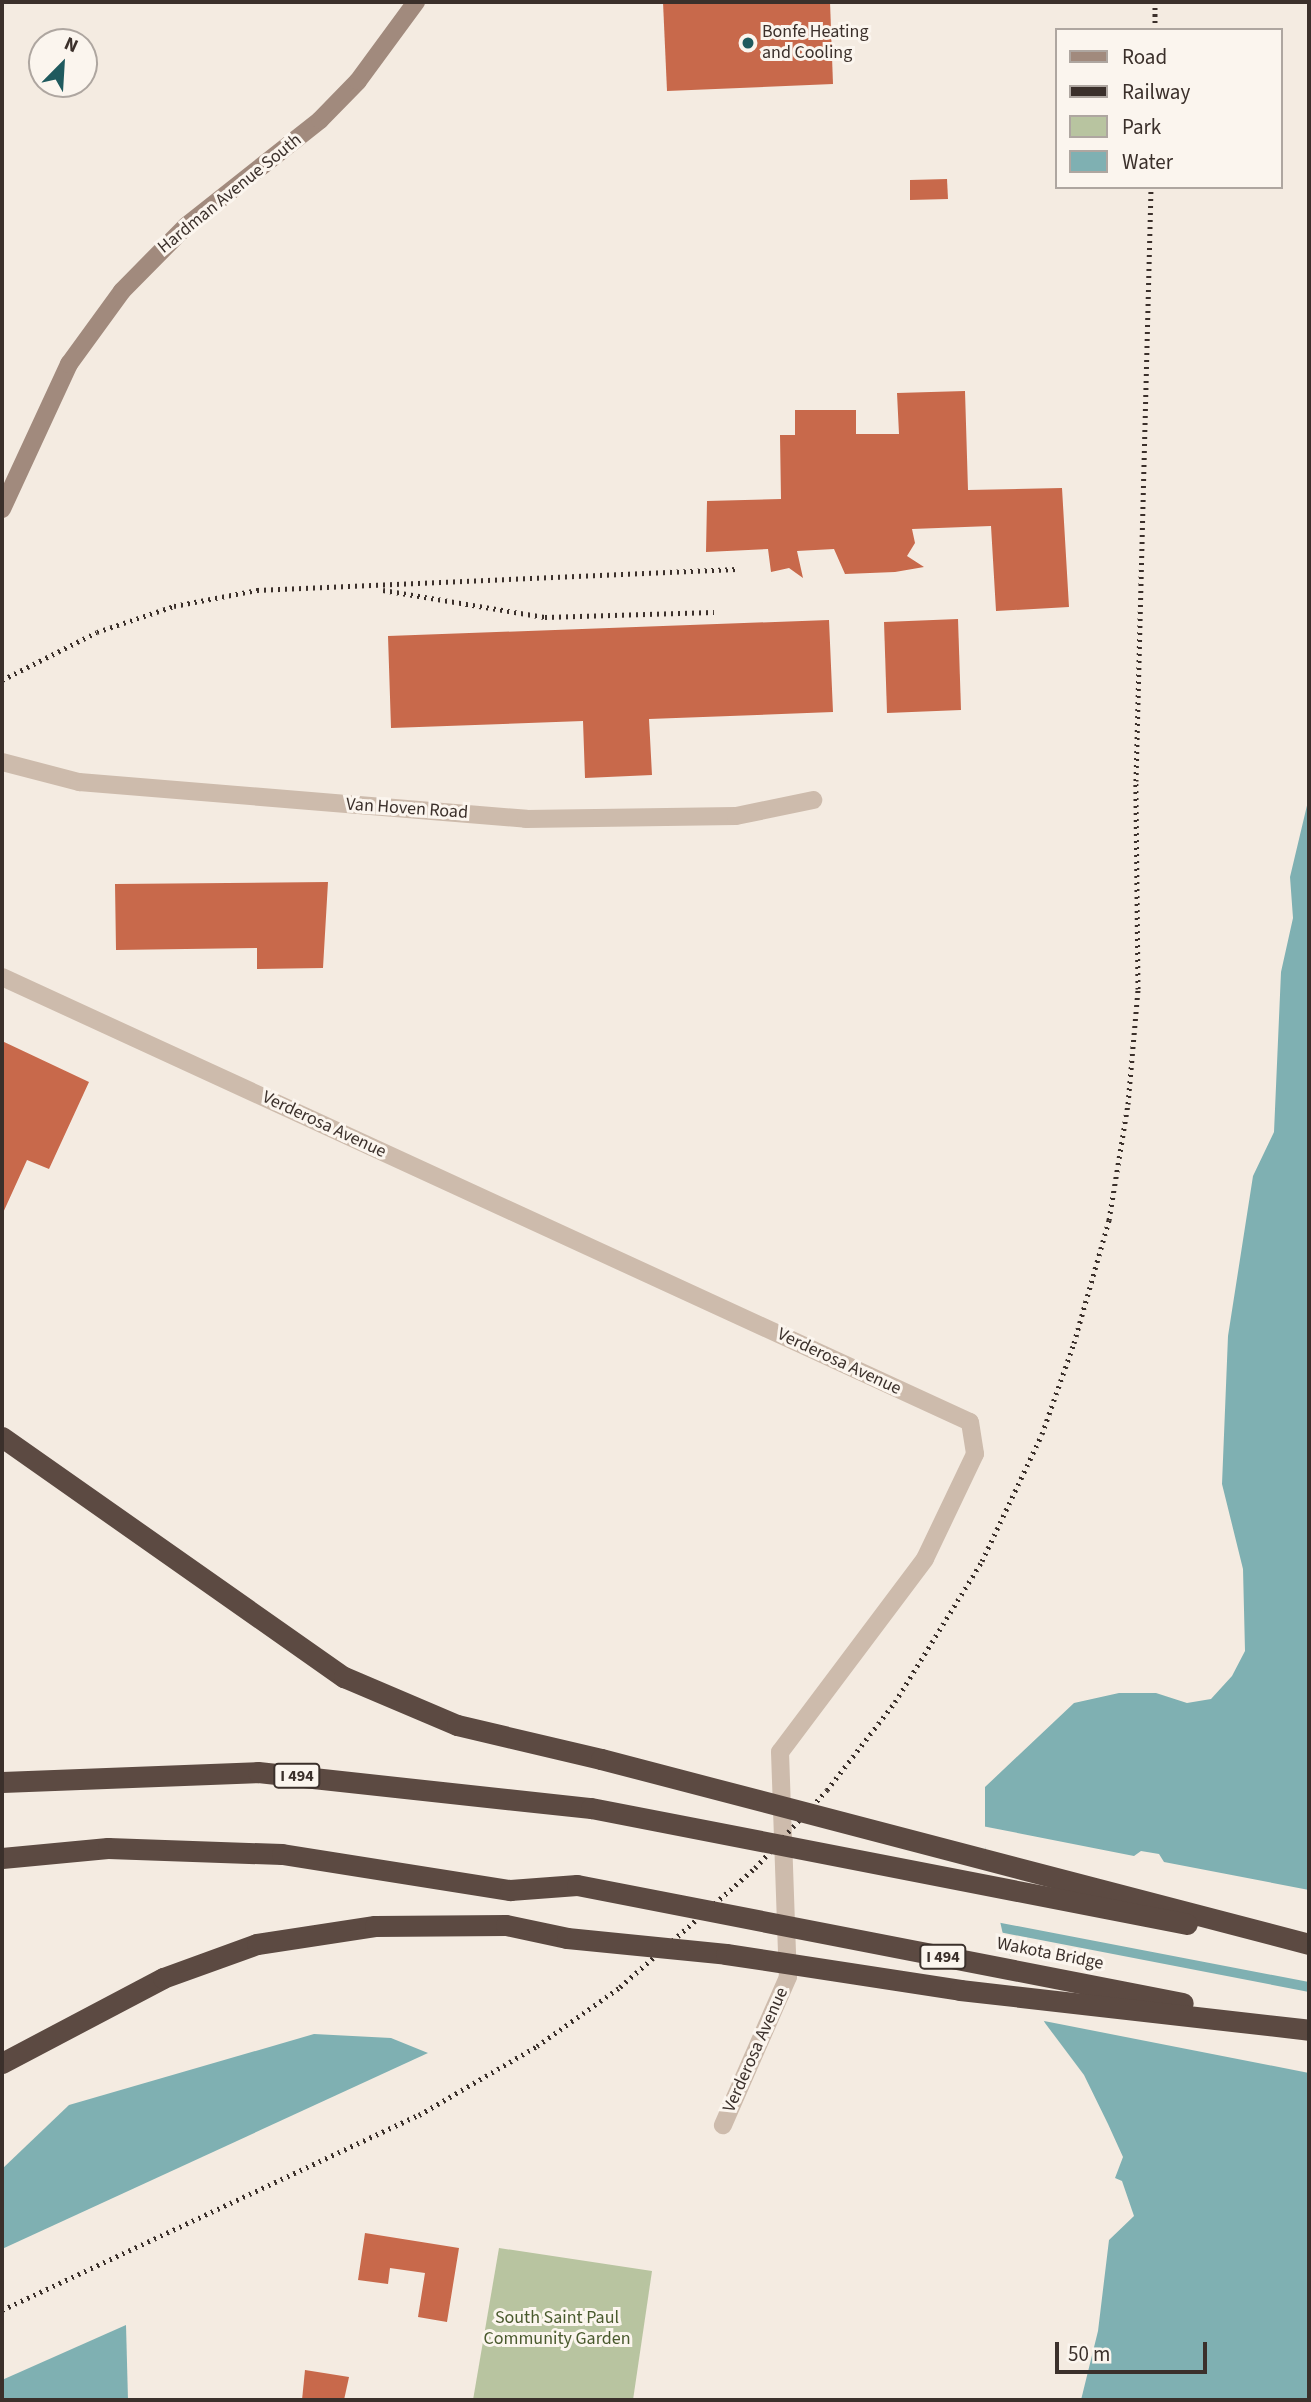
<!DOCTYPE html>
<html>
<head>
<meta charset="utf-8">
<style>
  body { margin:0 }
  #map { position:relative; width:1311px; height:2402px; overflow:hidden; background:#f4ebe1; font-family:"Source Sans 3",sans-serif }
  div>[style] { position:absolute }
  [style*='--x'] { left:calc(var(--x)*1px); top:calc(var(--y)*1px); width:calc(var(--w)*1px); rotate:calc(var(--a)*1deg) }
  .green>* { inset:0; background:#b8c4a0 }
  .water>* { inset:0; background:#7fb0b2 }
  .pier>* { inset:0; background:#f4ebe1 }
  .building>* { inset:0; background:#c8694b }
  .street>* { height:18px; margin:-9px; padding:0 9px; transform-origin:9px; border-radius:9px; background:#cdbbac }
  .secondary>* { height:18px; margin:-9px; padding:0 9px; transform-origin:9px; border-radius:9px; background:#a18a7d }
  .highway>* { height:21px; margin:-10.5px; padding:0 10.5px; transform-origin:10.5px; border-radius:10.5px; background:#5c4a42 }
  .rail>* { height:5px; margin-top:-2.5px; transform-origin:0; background:repeating-linear-gradient(90deg,#3b302b 0 2px,transparent 0 7px) }
  .highway-bridge>* { height:21px; margin:-10.5px; padding:0 10.5px; transform-origin:10.5px; border-radius:10.5px; background:#5c4a42 }
  .dots>* { width:19px; height:19px; translate:-50% -50%; box-sizing:border-box; border:4px solid #fbf5ee; border-radius:50% }
  span { translate:-50% -50%; white-space:nowrap; text-align:center; line-height:1.15; -webkit-text-stroke:6px #fbf5ee; paint-order:stroke }
  .shield-label span { padding:2px 5px; background:#fbf5ee; border:2px solid; border-radius:5px; -webkit-text-stroke-width:0 }
  .shield-label { font-size:16px; color:#3b302b; font-weight:700 }
  .poi-label { font-size:18px; color:#3b302b }
  .left { translate:0 -50%; text-align:left }
  .street-label { font-size:18px; color:#3b302b }
  .park-label { font-size:18px; color:#4a5a2e }
  .frame { position:absolute; inset:0; border:4px solid #3b302b; pointer-events:none }
  .legend { position:absolute; left:1055px; top:28px; width:228px; height:161px; box-sizing:border-box; background:#fbf5ee; border:2px solid #aea6a0; margin:0; padding:9px 12px; list-style:none; font-size:21px; color:#3b302b }
  .legend li { display:flex; align-items:center; gap:14px; height:35px }
  .legend b { width:35px; border:2px solid #aea6a0 }
  .north { position:absolute; left:28px; top:28px; width:70px; height:70px; box-sizing:border-box; background:#fbf5ee; border:2px solid #aea6a0; border-radius:50%; rotate:24deg; font-size:19px; font-weight:700; line-height:28px; text-align:center; color:#3b302b }
  .north::after { content:''; display:block; margin:auto; width:24px; height:32px; background:#1f5a5e; clip-path:polygon(50% 0,100% 100%,50% 72%,0 100%) }
  .scale { position:absolute; left:1055px; top:2342px; width:152px; height:32px; box-sizing:border-box; border:4px solid #3b302b; border-top:0; padding-left:9px; font-size:21px; line-height:24px; white-space:nowrap; color:#3b302b; -webkit-text-stroke:5px #fbf5ee; paint-order:stroke }
</style>
</head>
<body>
<div id="map">
  <div class="green">
    <div style="clip-path:polygon(499px 2248px,652px 2271px,633px 2400px,473px 2400px)"></div>
  </div>
  <div class="water">
    <div style="clip-path:polygon(1309px 797px,1309px 2400px,1081px 2400px,1098px 2331px,1109px 2240px,1134px 2216px,1122px 2181px,1115px 2178px,1123px 2157px,1108px 2124px,1084px 2075px,1045px 2023px,1006px 1948px,985px 1854px,985px 1787px,1074px 1703px,1119px 1693px,1156px 1693px,1187px 1703px,1211px 1699px,1232px 1676px,1245px 1651px,1243px 1569px,1222px 1484px,1228px 1336px,1253px 1176px,1274px 1132px,1281px 972px,1293px 918px,1290px 877px)"></div>
    <div style="clip-path:polygon(314px 2034px,391px 2038px,428px 2053px,2px 2249px,2px 2169px,69px 2105px)"></div>
    <div style="clip-path:polygon(126px 2325px,128px 2400px,2px 2400px,2px 2380px)"></div>
  </div>
  <div class="pier">
    <div style="clip-path:polygon(982px 1826px,1134px 1856px,1141px 1851px,1159px 1854px,1164px 1862px,1309px 1890px,1309px 1982px,996px 1922px)"></div>
    <div style="clip-path:polygon(999px 1932px,1309px 1992px,1309px 2073px,1039px 2020px)"></div>
  </div>
  <div class="building">
    <div style="clip-path:polygon(663px 2px,830px 2px,833px 84px,667px 91px)"></div>
    <div style="clip-path:polygon(947px 179px,948px 199px,910px 200px,910px 180px)"></div>
    <div style="clip-path:polygon(965px 391px,968px 490px,1062px 488px,1069px 607px,996px 611px,991px 526px,912px 529px,915px 543px,907px 556px,924px 567px,895px 572px,845px 574px,834px 549px,797px 551px,803px 578px,789px 568px,771px 572px,768px 549px,706px 552px,707px 501px,781px 499px,780px 435px,795px 435px,795px 410px,856px 410px,856px 434px,899px 434px,897px 393px)"></div>
    <div style="clip-path:polygon(958px 619px,961px 710px,887px 713px,884px 622px)"></div>
    <div style="clip-path:polygon(829px 620px,833px 712px,649px 719px,652px 775px,585px 778px,583px 721px,391px 728px,388px 636px)"></div>
    <div style="clip-path:polygon(328px 882px,323px 968px,257px 969px,257px 948px,116px 950px,115px 884px)"></div>
    <div style="clip-path:polygon(2px 1041px,89px 1082px,49px 1169px,27px 1160px,2px 1215px)"></div>
    <div style="clip-path:polygon(365px 2233px,459px 2248px,447px 2322px,418px 2317px,425px 2273px,390px 2268px,388px 2284px,358px 2280px)"></div>
    <div style="clip-path:polygon(305px 2370px,349px 2377px,344px 2400px,302px 2400px)"></div>
  </div>
  <div class="street">
    <div style="--x:2;--y:762;--w:80;--a:14.6"></div>
    <div style="--x:79;--y:782;--w:449;--a:4.7"></div>
    <div style="--x:526;--y:819;--w:210;--a:-0.8"></div>
    <div style="--x:736;--y:816;--w:79;--a:-11.7"></div>
    <div style="--x:2;--y:977;--w:1065;--a:24.69"></div>
    <div style="--x:970;--y:1422;--w:32;--a:81"></div>
    <div style="--x:975;--y:1454;--w:116;--a:115.5"></div>
    <div style="--x:925;--y:1559;--w:241;--a:126.9"></div>
    <div style="--x:780;--y:1752;--w:225;--a:88"></div>
    <div style="--x:788;--y:1977;--w:162;--a:113.7"></div>
  </div>
  <div class="secondary">
    <div style="--x:2;--y:509;--w:160;--a:-65.2"></div>
    <div style="--x:69;--y:364;--w:90;--a:-54"></div>
    <div style="--x:122;--y:291;--w:91;--a:-45.4"></div>
    <div style="--x:186;--y:226;--w:171;--a:-38.3"></div>
    <div style="--x:320;--y:120;--w:54;--a:-45.7"></div>
    <div style="--x:358;--y:81;--w:98;--a:-53.7"></div>
  </div>
  <div class="highway">
    <div style="--x:2;--y:1437;--w:418;--a:35.1"></div>
    <div style="--x:344;--y:1677;--w:123;--a:23"></div>
    <div style="--x:457;--y:1725;--w:148;--a:13.3"></div>
    <div style="--x:2;--y:1782;--w:256;--a:-2.2"></div>
    <div style="--x:258;--y:1772;--w:335;--a:6.2"></div>
    <div style="--x:2;--y:1858;--w:106;--a:-5.4"></div>
    <div style="--x:108;--y:1848;--w:174;--a:2"></div>
    <div style="--x:282;--y:1854;--w:231;--a:9"></div>
    <div style="--x:510;--y:1890;--w:67;--a:-4.3"></div>
    <div style="--x:2;--y:2063;--w:182;--a:-27.8"></div>
    <div style="--x:163;--y:1978;--w:100;--a:-19.9"></div>
    <div style="--x:257;--y:1944;--w:119;--a:-8.7"></div>
    <div style="--x:375;--y:1926;--w:131;--a:-0.4"></div>
    <div style="--x:506;--y:1925;--w:62;--a:12"></div>
  </div>
  <div class="rail">
    <div style="--x:1155;--y:30;--w:28;--a:-90"></div>
    <div style="--x:383;--y:590;--w:164;--a:9.5"></div>
    <div style="--x:545;--y:617;--w:169;--a:-1.7"></div>
    <div style="--x:2;--y:680;--w:106;--a:-26.8"></div>
    <div style="--x:97;--y:632;--w:81;--a:-18.7"></div>
    <div style="--x:174;--y:606;--w:85;--a:-10.9"></div>
    <div style="--x:257;--y:590;--w:480;--a:-2.5"></div>
    <div style="--x:2;--y:2310;--w:460;--a:-25.1"></div>
    <div style="--x:419;--y:2115;--w:137;--a:-30.3"></div>
    <div style="--x:537;--y:2046;--w:102;--a:-35.4"></div>
    <div style="--x:620;--y:1987;--w:180;--a:-41.4"></div>
    <div style="--x:755;--y:1868;--w:106;--a:-47.3"></div>
    <div style="--x:827;--y:1790;--w:111;--a:-52.3"></div>
    <div style="--x:895;--y:1702;--w:166;--a:-58.3"></div>
    <div style="--x:982;--y:1561;--w:140;--a:-64.7"></div>
    <div style="--x:1042;--y:1434;--w:96;--a:-70.6"></div>
    <div style="--x:1074;--y:1343;--w:128;--a:-74.1"></div>
    <div style="--x:1109;--y:1220;--w:118;--a:-80.7"></div>
    <div style="--x:1128;--y:1104;--w:115;--a:-85"></div>
    <div style="--x:1138;--y:989;--w:208;--a:-90.6"></div>
    <div style="--x:1136;--y:781;--w:594;--a:-88.55"></div>
  </div>
  <div class="highway-bridge">
    <div style="--x:601;--y:1759;--w:732;--a:14.64"></div>
    <div style="--x:591;--y:1808;--w:607;--a:11.01"></div>
    <div style="--x:577;--y:1885;--w:617;--a:11.02"></div>
    <div style="--x:567;--y:1938;--w:160;--a:5.7"></div>
    <div style="--x:726;--y:1954;--w:237;--a:8.7"></div>
    <div style="--x:960;--y:1990;--w:351;--a:6.5"></div>
  </div>
  <div class="dots">
    <div style="left:748px;top:43px;background:#1f5a5e"></div>
  </div>
  <div class="shield-label">
    <span style="left:297px;top:1776px">I 494</span>
    <span style="left:943px;top:1957px">I 494</span>
  </div>
  <div class="poi-label">
    <span class="left" style="left:762px;top:43px">Bonfe Heating<br>and Cooling</span>
  </div>
  <div class="street-label">
    <span style="left:230px;top:194px;rotate:-39deg">Hardman Avenue South</span>
    <span style="left:407px;top:809px;rotate:4deg">Van Hoven Road</span>
    <span style="left:324px;top:1125px;rotate:25deg">Verderosa Avenue</span>
    <span style="left:839px;top:1362px;rotate:25deg">Verderosa Avenue</span>
    <span style="left:1050px;top:1954px;rotate:11deg">Wakota Bridge</span>
    <span style="left:756px;top:2050px;rotate:-66deg">Verderosa Avenue</span>
  </div>
  <div class="park-label">
    <span style="left:557px;top:2329px">South Saint Paul<br>Community Garden</span>
  </div>
  <div class="frame"></div>
  <ul class="legend">
  <li><b style="height:9px;background:#a18a7d"></b>Road</li>
  <li><b style="height:9px;background:#3b302b"></b>Railway</li>
  <li><b style="height:19px;background:#b8c4a0"></b>Park</li>
  <li><b style="height:19px;background:#7fb0b2"></b>Water</li>
  </ul>
  <div class="north">N</div>
  <div class="scale">50 m</div>
</div>
</body>
</html>
